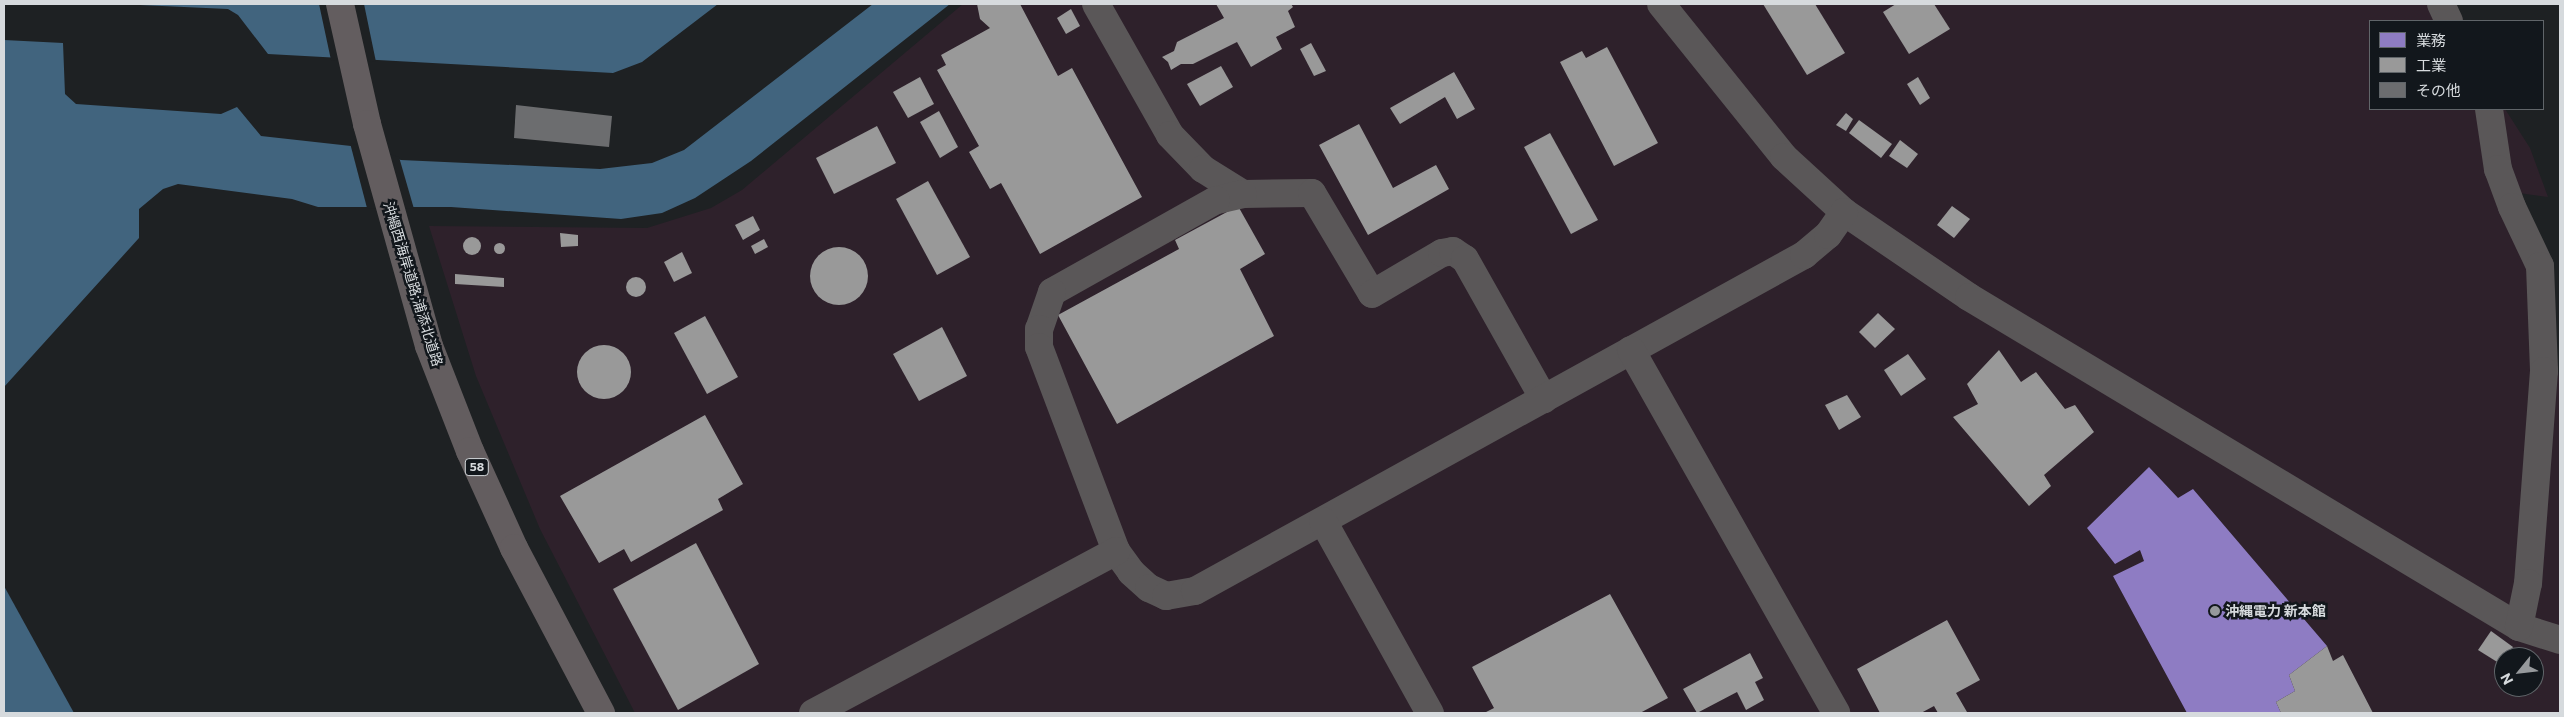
<!DOCTYPE html>
<html>
<head>
<meta charset="utf-8">
<style>
  body { margin:0 }
  #map { position:relative; width:2564px; height:717px; overflow:hidden; background:#1e2123; font-family:Commissioner,"Noto Sans JP",sans-serif }
  div>[style] { position:absolute }
  [style*='--x'] { left:calc(var(--x)*1px); top:calc(var(--y)*1px); width:calc(var(--w)*1px); rotate:calc(var(--a)*1deg) }
  .industrial>* { inset:0; background:#2e212b }
  .water>* { inset:0; background:#41647e }
  .pier>* { inset:0; background:#1e2123 }
  .offices>* { inset:0; background:#8e7cc3 }
  .industry>* { inset:0; background:#999 }
  .round { border-radius:50% }
  .building>* { inset:0; background:#6c6d6f }
  .minor>* { height:28px; margin:-14px; padding:0 14px; transform-origin:14px; border-radius:14px; background:#5a5758 }
  .highway>* { height:28px; margin:-14px; padding:0 14px; transform-origin:14px; border-radius:14px; background:#635d5f }
  .dots>* { width:14px; height:14px; translate:-50% -50%; box-sizing:border-box; border:2px solid #12171c; border-radius:50% }
  span { translate:-50% -50%; white-space:nowrap; text-align:center; line-height:1.15; -webkit-text-stroke:5px #12171c; paint-order:stroke }
  .shield-label span { padding:1px 4px; background:#12171c; border:1px solid; border-radius:4px; -webkit-text-stroke-width:0 }
  .shield-label { font-size:12px; color:#d6dadd; font-weight:700 }
  .street-label { font-size:14px; color:#d6dadd }
  .poi-label { font-size:14px; color:#d6dadd; font-weight:700 }
  .left { translate:0 -50%; text-align:left }
  .frame { position:absolute; inset:0; border:5px solid #d6dadd; pointer-events:none }
  .legend { position:absolute; left:2369px; top:20px; width:175px; height:90px; box-sizing:border-box; background:#12171c; border:1px solid #606569; margin:0; padding:6px 9px; list-style:none; font-size:15px; color:#d6dadd }
  .legend li { display:flex; align-items:center; gap:10px; height:25px }
  .legend b { width:25px; border:1px solid #606569 }
  .north { position:absolute; left:2494px; top:647px; width:50px; height:50px; box-sizing:border-box; background:#12171c; border:1px solid #606569; border-radius:50%; rotate:241deg; font-size:14px; font-weight:700; line-height:20px; text-align:center; color:#d6dadd }
  .north::after { content:''; display:block; margin:auto; width:18px; height:22px; background:#96999c; clip-path:polygon(50% 0,100% 100%,50% 72%,0 100%) }
</style>
</head>
<body>
<div id="map">
  <div class="industrial">
    <div style="clip-path:polygon(evenodd,963px 4px,2451px 4px,2459px 21px,2370px 21px,2370px 109px,2505px 109px,2530px 148px,2548px 197px,2519px 193px,2548px 279px,2560px 388px,2560px 713px,635px 713px,540px 529px,476px 376px,429px 226px,647px 228px,711px 208px,742px 190px,963px 4px,2504px 657px,2534px 657px,2534px 687px,2504px 687px,2504px 657px)"></div>
  </div>
  <div class="water">
    <div style="clip-path:polygon(118px 4px,718px 4px,642px 62px,613px 73px,268px 54px,238px 15px,228px 9px)"></div>
    <div style="clip-path:polygon(873px 4px,950px 4px,751px 161px,695px 198px,662px 213px,621px 219px,451px 207px,318px 207px,292px 199px,178px 184px,163px 189px,139px 209px,139px 238px,4px 387px,4px 40px,63px 43px,65px 94px,76px 104px,221px 114px,237px 107px,261px 136px,351px 146px,401px 160px,600px 169px,652px 163px,684px 150px)"></div>
    <div style="clip-path:polygon(4px 586px,74px 713px,4px 713px)"></div>
  </div>
  <div class="pier">
    <div style="clip-path:polygon(319px 4px,364px 4px,376px 62px,331px 60px)"></div>
    <div style="clip-path:polygon(350px 143px,399px 157px,414px 209px,367px 208px)"></div>
  </div>
  <div class="offices">
    <div style="clip-path:polygon(2149px 467px,2178px 498px,2193px 489px,2327px 646px,2289px 675px,2295px 691px,2276px 702px,2281px 713px,2187px 713px,2113px 576px,2144px 561px,2140px 550px,2115px 564px,2087px 528px)"></div>
  </div>
  <div class="industry">
    <div style="clip-path:polygon(977px 4px,1020px 4px,1058px 76px,1072px 68px,1142px 197px,1040px 254px,1001px 183px,990px 189px,969px 152px,979px 146px,937px 70px,946px 65px,941px 55px,990px 28px,980px 19px)"></div>
    <div style="clip-path:polygon(1216px 4px,1291px 4px,1293px 7px,1288px 11px,1295px 27px,1276px 37px,1282px 49px,1251px 67px,1237px 42px,1193px 64px,1181px 64px,1171px 70px,1168px 62px,1162px 57px,1174px 51px,1177px 42px,1224px 18px)"></div>
    <div style="clip-path:polygon(1763px 4px,1815px 4px,1845px 53px,1807px 75px)"></div>
    <div style="clip-path:polygon(1896px 4px,1934px 4px,1950px 29px,1909px 54px,1883px 12px)"></div>
    <div style="clip-path:polygon(1071px 9px,1080px 26px,1066px 34px,1057px 18px)"></div>
    <div style="clip-path:polygon(1311px 43px,1326px 71px,1314px 76px,1300px 49px)"></div>
    <div style="clip-path:polygon(1607px 47px,1658px 143px,1614px 166px,1560px 62px,1582px 51px,1586px 58px)"></div>
    <div style="clip-path:polygon(1221px 66px,1233px 87px,1200px 106px,1187px 84px)"></div>
    <div style="clip-path:polygon(1454px 72px,1475px 109px,1457px 119px,1445px 97px,1400px 124px,1390px 108px)"></div>
    <div style="clip-path:polygon(920px 77px,934px 104px,908px 118px,893px 92px)"></div>
    <div style="clip-path:polygon(1918px 77px,1930px 98px,1920px 105px,1907px 84px)"></div>
    <div style="clip-path:polygon(939px 111px,958px 147px,940px 158px,920px 122px)"></div>
    <div style="clip-path:polygon(1846px 113px,1853px 119px,1846px 131px,1836px 125px)"></div>
    <div style="clip-path:polygon(1859px 120px,1892px 144px,1881px 158px,1849px 133px)"></div>
    <div style="clip-path:polygon(1359px 124px,1393px 188px,1436px 165px,1449px 189px,1368px 235px,1319px 145px)"></div>
    <div style="clip-path:polygon(877px 126px,896px 163px,834px 194px,816px 158px)"></div>
    <div style="clip-path:polygon(1550px 133px,1598px 220px,1571px 234px,1524px 147px)"></div>
    <div style="clip-path:polygon(1900px 140px,1918px 154px,1907px 168px,1889px 156px)"></div>
    <div style="clip-path:polygon(928px 181px,970px 257px,937px 275px,896px 199px)"></div>
    <div style="clip-path:polygon(1238px 206px,1265px 254px,1240px 269px,1274px 336px,1117px 424px,1058px 315px,1179px 249px,1175px 240px)"></div>
    <div style="clip-path:polygon(1952px 206px,1970px 219px,1954px 238px,1937px 225px)"></div>
    <div style="clip-path:polygon(753px 216px,760px 230px,743px 240px,735px 225px)"></div>
    <div style="clip-path:polygon(560px 233px,578px 235px,578px 246px,561px 247px)"></div>
    <div class="round" style="left:463px;top:237px;width:18px;height:18px"></div>
    <div style="clip-path:polygon(764px 239px,768px 247px,755px 254px,751px 246px)"></div>
    <div class="round" style="left:493.5px;top:242.5px;width:11px;height:11px"></div>
    <div class="round" style="left:810px;top:247px;width:58px;height:58px"></div>
    <div style="clip-path:polygon(682px 252px,692px 273px,674px 282px,664px 262px)"></div>
    <div style="clip-path:polygon(455px 274px,504px 278px,504px 287px,455px 284px)"></div>
    <div class="round" style="left:626px;top:277px;width:20px;height:20px"></div>
    <div style="clip-path:polygon(1878px 313px,1895px 329px,1875px 348px,1859px 332px)"></div>
    <div style="clip-path:polygon(705px 316px,738px 377px,707px 394px,674px 333px)"></div>
    <div style="clip-path:polygon(942px 327px,967px 376px,919px 401px,893px 354px)"></div>
    <div class="round" style="left:577px;top:345px;width:54px;height:54px"></div>
    <div style="clip-path:polygon(1999px 350px,2021px 382px,2036px 372px,2065px 409px,2075px 405px,2094px 432px,2044px 475px,2051px 486px,2029px 506px,1953px 417px,1978px 404px,1967px 384px)"></div>
    <div style="clip-path:polygon(1908px 354px,1926px 379px,1901px 396px,1884px 370px)"></div>
    <div style="clip-path:polygon(1847px 395px,1861px 417px,1839px 430px,1825px 405px)"></div>
    <div style="clip-path:polygon(705px 415px,743px 484px,718px 499px,723px 510px,631px 562px,624px 549px,599px 563px,560px 496px)"></div>
    <div style="clip-path:polygon(696px 543px,759px 664px,678px 710px,613px 589px)"></div>
    <div style="clip-path:polygon(1610px 594px,1668px 698px,1640px 713px,1484px 713px,1494px 708px,1472px 667px)"></div>
    <div style="clip-path:polygon(1947px 620px,1980px 680px,1956px 693px,1967px 712px,1938px 713px,1934px 706px,1921px 713px,1880px 713px,1857px 669px)"></div>
    <div style="clip-path:polygon(2491px 631px,2513px 647px,2502px 665px,2478px 650px)"></div>
    <div style="clip-path:polygon(2327px 646px,2333px 661px,2343px 655px,2373px 713px,2281px 713px,2276px 702px,2295px 691px,2289px 675px)"></div>
    <div style="clip-path:polygon(1750px 653px,1763px 678px,1755px 682px,1764px 700px,1746px 710px,1737px 692px,1697px 713px,1683px 689px)"></div>
  </div>
  <div class="building">
    <div style="clip-path:polygon(516px 105px,612px 116px,609px 147px,514px 138px)"></div>
  </div>
  <div class="minor">
    <div style="--x:1096;--y:4;--w:150;--a:60.5"></div>
    <div style="--x:1170;--y:135;--w:47;--a:45.9"></div>
    <div style="--x:1203;--y:169;--w:47;--a:32"></div>
    <div style="--x:1243;--y:194;--w:69;--a:-0.8"></div>
    <div style="--x:1312;--y:193;--w:117;--a:59.3"></div>
    <div style="--x:1372;--y:294;--w:81;--a:-30.4"></div>
    <div style="--x:1442;--y:253;--w:11;--a:-10"></div>
    <div style="--x:1453;--y:251;--w:14;--a:34"></div>
    <div style="--x:1465;--y:259;--w:161;--a:60.6"></div>
    <div style="--x:1661;--y:4;--w:196;--a:51.2"></div>
    <div style="--x:1784;--y:157;--w:81;--a:42.5"></div>
    <div style="--x:1844;--y:212;--w:151;--a:34.2"></div>
    <div style="--x:1969;--y:297;--w:641;--a:30.96"></div>
    <div style="--x:2519;--y:627;--w:43;--a:17.6"></div>
    <div style="--x:2441;--y:4;--w:19;--a:65"></div>
    <div style="--x:2489;--y:109;--w:61;--a:81.5"></div>
    <div style="--x:2498;--y:169;--w:40;--a:69.8"></div>
    <div style="--x:2512;--y:207;--w:65;--a:64.6"></div>
    <div style="--x:2540;--y:266;--w:105;--a:87.8"></div>
    <div style="--x:2544;--y:371;--w:213;--a:94.3"></div>
    <div style="--x:2528;--y:583;--w:45;--a:101.6"></div>
    <div style="--x:1243;--y:194;--w:28;--a:167"></div>
    <div style="--x:1216;--y:200;--w:188;--a:150.7"></div>
    <div style="--x:1052;--y:292;--w:39;--a:109"></div>
    <div style="--x:1039;--y:329;--w:18;--a:90"></div>
    <div style="--x:1039;--y:347;--w:218;--a:69.3"></div>
    <div style="--x:1116;--y:551;--w:26;--a:54"></div>
    <div style="--x:1131;--y:572;--w:24;--a:42"></div>
    <div style="--x:1149;--y:588;--w:19;--a:25"></div>
    <div style="--x:1166;--y:596;--w:29;--a:-10"></div>
    <div style="--x:1195;--y:591;--w:696;--a:-28.89"></div>
    <div style="--x:1804;--y:255;--w:31;--a:-40"></div>
    <div style="--x:1828;--y:235;--w:28;--a:-55"></div>
    <div style="--x:1631;--y:350;--w:417;--a:60.5"></div>
    <div style="--x:1323;--y:521;--w:220;--a:60.9"></div>
    <div style="--x:813;--y:713;--w:344;--a:-28.1"></div>
  </div>
  <div class="highway">
    <div style="--x:340;--y:4;--w:123;--a:77.3"></div>
    <div style="--x:367;--y:124;--w:230;--a:74.4"></div>
    <div style="--x:429;--y:346;--w:113;--a:68.7"></div>
    <div style="--x:470;--y:451;--w:107;--a:65.6"></div>
    <div style="--x:514;--y:548;--w:187;--a:62.2"></div>
  </div>
  <div class="dots">
    <div style="left:2215px;top:611px;background:#96999c"></div>
  </div>
  <div class="shield-label">
    <span style="left:477px;top:467px">58</span>
  </div>
  <div class="street-label">
    <span style="left:413px;top:284px;rotate:73deg">沖縄西海岸道路;浦添北道路</span>
  </div>
  <div class="poi-label">
    <span class="left" style="left:2225px;top:611px">沖縄電力 新本館</span>
  </div>
  <div class="frame"></div>
  <ul class="legend">
  <li><b style="height:14px;background:#8e7cc3"></b>業務</li>
  <li><b style="height:14px;background:#999"></b>工業</li>
  <li><b style="height:14px;background:#6c6d6f"></b>その他</li>
  </ul>
  <div class="north">N</div>
</div>
</body>
</html>
